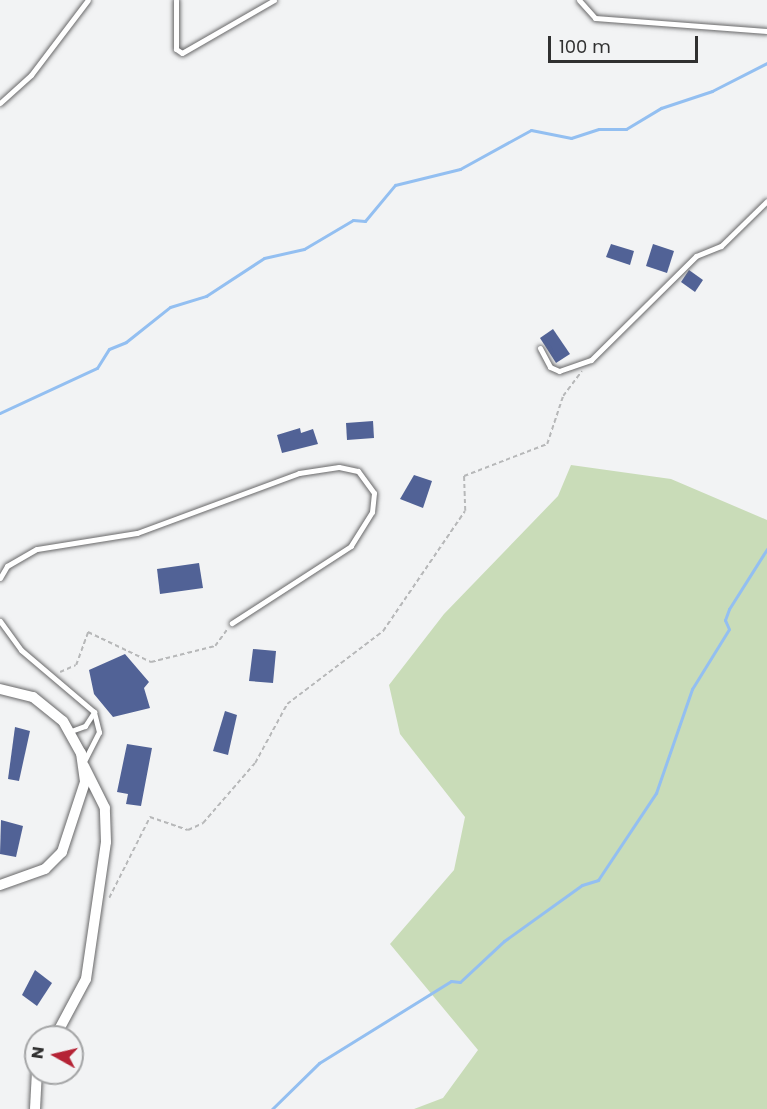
<!DOCTYPE html>
<html>
<head>
<meta charset="utf-8">
<style>
  body { margin:0 }
  #map { position:relative; width:767px; height:1109px; overflow:hidden; background:#f2f3f4; font-family:Poppins,sans-serif }
  div>[style] { position:absolute }
  [style*='--x'] { left:calc(var(--x)*1px); top:calc(var(--y)*1px); width:calc(var(--w)*1px); rotate:calc(var(--a)*1deg) }
  .green>* { inset:0; background:#c9dcb8 }
  .stream>* { height:3px; margin:-1.5px; padding:0 1.5px; transform-origin:1.5px; border-radius:1.5px; background:#93bff1 }
  .building>* { inset:0; background:#516296 }
  .path>* { height:1.5px; margin-top:-0.75px; transform-origin:0; background:repeating-linear-gradient(90deg,#b7b8b9 0 4.5px,transparent 0 7.5px) }
  .roads { filter:drop-shadow(0 0 2px #686869) drop-shadow(0 0 2px #686869) }
  .lane>* { height:5px; margin:-2.5px; padding:0 2.5px; transform-origin:2.5px; border-radius:2.5px; background:#fff }
  .street>* { height:10px; margin:-5px; padding:0 5px; transform-origin:5px; border-radius:5px; background:#fff }
  span { translate:-50% -50%; white-space:nowrap; text-align:center; line-height:1.15; -webkit-text-stroke:6px #f2f3f4; paint-order:stroke }
  .north { position:absolute; left:24px; top:1025px; width:60px; height:60px; box-sizing:border-box; background:#f2f3f4; border:2px solid #a4a5a6; border-radius:50%; rotate:278deg; font-size:16px; font-weight:700; line-height:24px; text-align:center; color:#303030 }
  .north::after { content:''; display:block; margin:auto; width:21px; height:27px; background:#b52335; clip-path:polygon(50% 0,100% 100%,50% 72%,0 100%) }
  .scale { position:absolute; left:548px; top:36px; width:150px; height:27px; box-sizing:border-box; border:3px solid #303030; border-top:0; padding-left:8px; font-size:18px; line-height:21px; white-space:nowrap; color:#303030; -webkit-text-stroke:4px #f2f3f4; paint-order:stroke }
</style>
</head>
<body>
<div id="map">
  <div class="green">
    <div style="clip-path:polygon(571px 465px,671px 479px,767px 520px,767px 1109px,414px 1109px,443px 1098px,478px 1050px,390px 944px,454px 870px,465px 817px,400px 734px,389px 685px,444px 614px,558px 496px)"></div>
  </div>
  <div class="stream">
    <div style="--x:0;--y:413;--w:107;--a:-24.9"></div>
    <div style="--x:97;--y:368;--w:22;--a:-58"></div>
    <div style="--x:109;--y:349;--w:18;--a:-22"></div>
    <div style="--x:126;--y:342;--w:56;--a:-38.5"></div>
    <div style="--x:170;--y:307;--w:38;--a:-17"></div>
    <div style="--x:206;--y:296;--w:69;--a:-33.2"></div>
    <div style="--x:264;--y:258;--w:41;--a:-12.7"></div>
    <div style="--x:304;--y:249;--w:57;--a:-30.6"></div>
    <div style="--x:353;--y:220;--w:12;--a:5"></div>
    <div style="--x:365;--y:221;--w:47;--a:-50.2"></div>
    <div style="--x:395;--y:185;--w:67;--a:-13.8"></div>
    <div style="--x:460;--y:169;--w:81;--a:-28.8"></div>
    <div style="--x:531;--y:130;--w:41;--a:11.3"></div>
    <div style="--x:571;--y:138;--w:29;--a:-18"></div>
    <div style="--x:599;--y:129;--w:27;--a:0"></div>
    <div style="--x:626;--y:129;--w:41;--a:-31"></div>
    <div style="--x:661;--y:108;--w:54;--a:-18.4"></div>
    <div style="--x:712;--y:91;--w:62;--a:-27"></div>
    <div style="--x:272;--y:1109;--w:66;--a:-44.4"></div>
    <div style="--x:319;--y:1063;--w:155;--a:-31.8"></div>
    <div style="--x:451;--y:981;--w:9;--a:6"></div>
    <div style="--x:460;--y:982;--w:60;--a:-43"></div>
    <div style="--x:504;--y:941;--w:96;--a:-35.7"></div>
    <div style="--x:582;--y:885;--w:17;--a:-17"></div>
    <div style="--x:598;--y:880;--w:105;--a:-56.3"></div>
    <div style="--x:656;--y:793;--w:110;--a:-70.9"></div>
    <div style="--x:692;--y:689;--w:70;--a:-58.3"></div>
    <div style="--x:729;--y:629;--w:10;--a:-114"></div>
    <div style="--x:725;--y:620;--w:12;--a:-70"></div>
    <div style="--x:729;--y:609;--w:71;--a:-57.7"></div>
  </div>
  <div class="building">
    <div style="clip-path:polygon(611px 244px,634px 251px,630px 265px,606px 257px)"></div>
    <div style="clip-path:polygon(653px 244px,674px 251px,667px 273px,646px 266px)"></div>
    <div style="clip-path:polygon(689px 270px,703px 280px,695px 292px,681px 282px)"></div>
    <div style="clip-path:polygon(553px 329px,570px 354px,556px 363px,540px 338px)"></div>
    <div style="clip-path:polygon(373px 421px,374px 438px,347px 440px,346px 423px)"></div>
    <div style="clip-path:polygon(300px 428px,301px 433px,313px 429px,318px 444px,282px 453px,277px 435px)"></div>
    <div style="clip-path:polygon(414px 475px,432px 481px,423px 508px,400px 499px)"></div>
    <div style="clip-path:polygon(199px 563px,203px 588px,160px 594px,157px 569px)"></div>
    <div style="clip-path:polygon(253px 649px,276px 651px,273px 683px,249px 681px)"></div>
    <div style="clip-path:polygon(125px 654px,149px 682px,144px 688px,150px 708px,113px 717px,94px 694px,89px 670px)"></div>
    <div style="clip-path:polygon(225px 711px,237px 715px,228px 755px,213px 751px)"></div>
    <div style="clip-path:polygon(15px 727px,30px 731px,19px 781px,8px 779px)"></div>
    <div style="clip-path:polygon(127px 744px,152px 748px,141px 806px,126px 804px,128px 794px,117px 792px)"></div>
    <div style="clip-path:polygon(1px 820px,23px 826px,16px 857px,0 854px)"></div>
    <div style="clip-path:polygon(35px 970px,52px 983px,37px 1006px,22px 995px)"></div>
  </div>
  <div class="path">
    <div style="--x:60;--y:672;--w:17;--a:-24"></div>
    <div style="--x:76;--y:665;--w:35;--a:-70"></div>
    <div style="--x:88;--y:632;--w:70;--a:25.5"></div>
    <div style="--x:151;--y:662;--w:66;--a:-14"></div>
    <div style="--x:215;--y:646;--w:22;--a:-54"></div>
    <div style="--x:109;--y:898;--w:91;--a:-63.2"></div>
    <div style="--x:150;--y:817;--w:40;--a:18.9"></div>
    <div style="--x:188;--y:830;--w:17;--a:-25"></div>
    <div style="--x:203;--y:823;--w:79;--a:-49.1"></div>
    <div style="--x:255;--y:763;--w:67;--a:-61.5"></div>
    <div style="--x:287;--y:704;--w:121;--a:-37.2"></div>
    <div style="--x:383;--y:631;--w:145;--a:-55.7"></div>
    <div style="--x:465;--y:511;--w:35;--a:-92"></div>
    <div style="--x:464;--y:476;--w:89;--a:-21.1"></div>
    <div style="--x:547;--y:444;--w:51;--a:-71.6"></div>
    <div style="--x:563;--y:396;--w:31;--a:-53"></div>
  </div>
  <div class="roads">
    <div class="lane">
      <div style="--x:176;--y:0;--w:49;--a:90"></div>
      <div style="--x:176;--y:49;--w:7;--a:34"></div>
      <div style="--x:182;--y:53;--w:106;--a:-29.9"></div>
      <div style="--x:579;--y:0;--w:24;--a:48"></div>
      <div style="--x:595;--y:18;--w:172;--a:4.3"></div>
      <div style="--x:0;--y:103;--w:42;--a:-42.1"></div>
      <div style="--x:31;--y:75;--w:94;--a:-52.8"></div>
      <div style="--x:540;--y:348;--w:21;--a:62"></div>
      <div style="--x:550;--y:367;--w:10;--a:24"></div>
      <div style="--x:559;--y:371;--w:34;--a:-19"></div>
      <div style="--x:591;--y:360;--w:148;--a:-44.7"></div>
      <div style="--x:696;--y:256;--w:27;--a:-22"></div>
      <div style="--x:721;--y:246;--w:64;--a:-44.4"></div>
      <div style="--x:0;--y:578;--w:14;--a:-60"></div>
      <div style="--x:7;--y:566;--w:34;--a:-30"></div>
      <div style="--x:37;--y:549;--w:101;--a:-9.1"></div>
      <div style="--x:137;--y:533;--w:173;--a:-20.3"></div>
      <div style="--x:299;--y:473;--w:40;--a:-8.5"></div>
      <div style="--x:339;--y:467;--w:19;--a:12"></div>
      <div style="--x:358;--y:471;--w:27;--a:54"></div>
      <div style="--x:374;--y:493;--w:19;--a:96"></div>
      <div style="--x:372;--y:512;--w:40;--a:122"></div>
      <div style="--x:351;--y:546;--w:142;--a:147.1"></div>
      <div style="--x:0;--y:621;--w:36;--a:54"></div>
      <div style="--x:21;--y:650;--w:96;--a:40.3"></div>
      <div style="--x:94;--y:712;--w:21;--a:76"></div>
      <div style="--x:99;--y:732;--w:31;--a:117"></div>
      <div style="--x:71;--y:731;--w:15;--a:-20"></div>
      <div style="--x:85;--y:726;--w:17;--a:-57"></div>
    </div>
    <div class="street">
      <div style="--x:0;--y:689;--w:34;--a:14"></div>
      <div style="--x:33;--y:697;--w:38;--a:39"></div>
      <div style="--x:63;--y:721;--w:37;--a:61"></div>
      <div style="--x:81;--y:753;--w:29;--a:82"></div>
      <div style="--x:85;--y:782;--w:74;--a:108.2"></div>
      <div style="--x:62;--y:852;--w:24;--a:135"></div>
      <div style="--x:45;--y:869;--w:48;--a:160.4"></div>
      <div style="--x:55;--y:1037;--w:66;--a:-61.9"></div>
      <div style="--x:86;--y:979;--w:138;--a:-81.7"></div>
      <div style="--x:106;--y:842;--w:34;--a:-92"></div>
      <div style="--x:105;--y:808;--w:47;--a:-116.6"></div>
      <div style="--x:35;--y:1109;--w:36;--a:-87"></div>
    </div>
  </div>
  <div class="north">N</div>
  <div class="scale">100 m</div>
</div>
</body>
</html>
